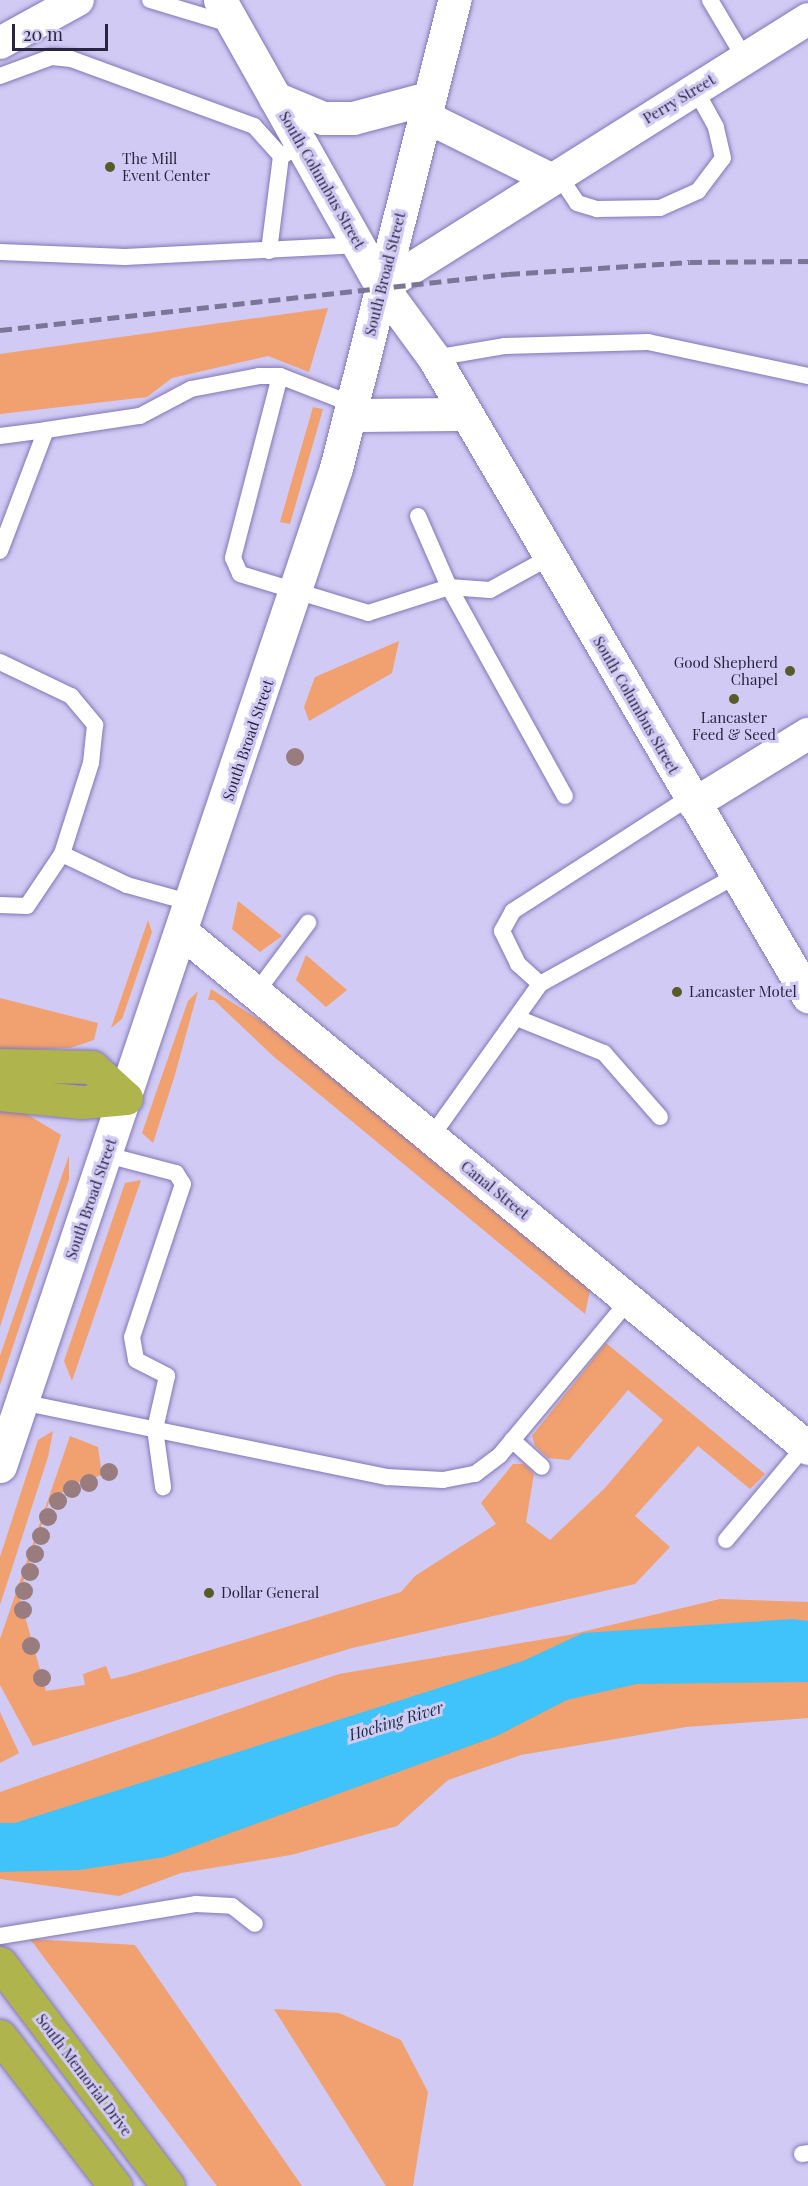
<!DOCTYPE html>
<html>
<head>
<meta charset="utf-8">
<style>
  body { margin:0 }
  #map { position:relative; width:808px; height:2186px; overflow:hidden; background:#d0caf4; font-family:"Playfair Display",serif }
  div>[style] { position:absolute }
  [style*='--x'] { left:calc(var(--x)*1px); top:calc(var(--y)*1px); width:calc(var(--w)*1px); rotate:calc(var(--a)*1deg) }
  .green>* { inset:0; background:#f1a06f }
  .water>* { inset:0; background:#40c2fa }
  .roads { filter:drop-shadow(0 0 2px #8277b7) drop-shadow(0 0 2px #8277b7) }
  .service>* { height:16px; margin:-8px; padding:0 8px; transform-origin:8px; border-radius:8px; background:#fff }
  .minor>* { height:32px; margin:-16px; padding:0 16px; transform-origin:16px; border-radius:16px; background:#fff }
  .tertiary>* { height:33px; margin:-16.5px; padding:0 16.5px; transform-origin:16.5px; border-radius:16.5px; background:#fff }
  .secondary>* { height:33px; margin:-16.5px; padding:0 16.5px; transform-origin:16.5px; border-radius:16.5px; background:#fff }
  .trunk>* { height:33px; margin:-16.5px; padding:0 16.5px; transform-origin:16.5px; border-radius:16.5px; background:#b0b44c }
  .rail>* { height:4.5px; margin-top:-2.25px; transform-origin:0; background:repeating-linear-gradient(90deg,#7b7698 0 12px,transparent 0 18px) }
  .trees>* { width:18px; height:18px; margin:-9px; border-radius:50%; background:#987c7e }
  .dots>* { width:16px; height:16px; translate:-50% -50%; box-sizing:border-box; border:3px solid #d0caf4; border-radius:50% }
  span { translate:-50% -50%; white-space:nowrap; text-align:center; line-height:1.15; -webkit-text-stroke:6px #d0caf4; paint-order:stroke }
  .street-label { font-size:15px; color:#29243f }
  .poi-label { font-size:15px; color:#29243f }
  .left { translate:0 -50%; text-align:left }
  .right { translate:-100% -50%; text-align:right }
  .water-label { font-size:16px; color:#15303d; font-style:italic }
  .scale { position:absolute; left:12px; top:24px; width:96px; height:27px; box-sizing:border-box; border:3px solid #29243f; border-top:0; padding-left:8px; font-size:18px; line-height:21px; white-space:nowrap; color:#29243f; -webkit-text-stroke:4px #d0caf4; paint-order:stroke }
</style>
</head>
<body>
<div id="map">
  <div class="green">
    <div style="clip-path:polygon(328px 308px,309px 372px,268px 356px,172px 378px,147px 397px,0 414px,0 354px)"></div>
    <div style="clip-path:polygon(313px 407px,323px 409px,290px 524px,280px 522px)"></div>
    <div style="clip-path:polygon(399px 641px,392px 673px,309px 721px,304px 707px,315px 677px)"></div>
    <div style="clip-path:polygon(238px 901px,282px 936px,260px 952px,232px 929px)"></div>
    <div style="clip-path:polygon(148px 920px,152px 932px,122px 1019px,111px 1028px)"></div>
    <div style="clip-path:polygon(306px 955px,347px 990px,326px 1007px,296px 980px)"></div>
    <div style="clip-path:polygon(211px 989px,266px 1024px,591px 1286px,585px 1314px,273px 1056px,214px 1000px,208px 1000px)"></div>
    <div style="clip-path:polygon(198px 991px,174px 1078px,153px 1143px,142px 1133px,188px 1001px)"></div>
    <div style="clip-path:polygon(0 998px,98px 1023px,94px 1040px,70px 1048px,0 1051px)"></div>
    <div style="clip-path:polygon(0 1111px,25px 1113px,61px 1135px,0 1327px)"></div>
    <div style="clip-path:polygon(69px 1155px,69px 1179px,0 1385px,0 1356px)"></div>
    <div style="clip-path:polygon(141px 1180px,72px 1381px,64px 1361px,125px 1183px)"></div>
    <div style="clip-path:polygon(606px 1343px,765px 1474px,750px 1489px,698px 1446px,635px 1516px,670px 1547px,635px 1584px,352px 1648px,33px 1746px,0 1685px,0 1639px,70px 1436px,98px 1447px,102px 1475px,76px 1483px,49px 1502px,19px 1595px,46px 1691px,85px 1685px,83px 1674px,106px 1666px,111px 1679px,125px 1676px,401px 1592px,415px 1576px,496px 1524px,481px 1503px,513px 1464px,524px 1464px,534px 1474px,526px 1522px,550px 1540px,604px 1489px,663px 1420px,628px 1390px,569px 1460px,548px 1458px,535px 1446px,532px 1436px)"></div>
    <div style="clip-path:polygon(53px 1431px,48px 1457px,0 1605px,0 1557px,38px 1440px)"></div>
    <div style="clip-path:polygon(720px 1599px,808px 1602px,808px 1718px,686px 1727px,521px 1755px,448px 1780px,397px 1826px,291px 1855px,181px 1873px,119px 1896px,0 1879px,0 1792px,339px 1674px,569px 1635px)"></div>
    <div style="clip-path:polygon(0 1712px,19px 1753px,0 1763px)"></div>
    <div style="clip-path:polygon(30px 1939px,135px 1945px,302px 2186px,217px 2186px)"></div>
    <div style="clip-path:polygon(274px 2009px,339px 2013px,401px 2040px,428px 2092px,413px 2186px,386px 2186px)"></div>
  </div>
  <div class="water">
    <div style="clip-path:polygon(792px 1619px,808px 1621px,808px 1682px,637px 1684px,567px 1700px,497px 1736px,165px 1857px,79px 1870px,0 1872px,0 1823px,15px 1823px,523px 1661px,583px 1633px)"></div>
  </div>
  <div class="roads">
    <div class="service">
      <div style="--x:150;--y:0;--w:87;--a:16.8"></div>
      <div style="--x:710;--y:0;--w:69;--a:59.3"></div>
      <div style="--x:0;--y:76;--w:55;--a:-20.1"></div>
      <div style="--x:52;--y:57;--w:19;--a:6"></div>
      <div style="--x:71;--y:59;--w:195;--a:20.1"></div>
      <div style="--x:254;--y:126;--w:40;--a:48"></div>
      <div style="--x:557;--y:173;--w:36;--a:56"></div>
      <div style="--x:577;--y:203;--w:21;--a:17"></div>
      <div style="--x:597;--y:209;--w:63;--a:-0.9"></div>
      <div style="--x:660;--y:208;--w:42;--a:-24.1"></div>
      <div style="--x:698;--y:191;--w:41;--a:-52.9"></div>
      <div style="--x:723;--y:158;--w:32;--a:-103"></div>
      <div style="--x:716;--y:127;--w:43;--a:-118.9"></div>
      <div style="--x:269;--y:251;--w:96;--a:-82.8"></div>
      <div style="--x:281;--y:156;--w:11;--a:-27"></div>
      <div style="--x:0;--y:252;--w:125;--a:2.3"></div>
      <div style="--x:125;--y:257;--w:236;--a:-2.9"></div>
      <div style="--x:434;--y:358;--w:71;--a:-9.7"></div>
      <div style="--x:504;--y:346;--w:144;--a:-1.6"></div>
      <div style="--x:648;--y:342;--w:164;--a:12"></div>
      <div style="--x:280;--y:376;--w:188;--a:104.5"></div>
      <div style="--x:233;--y:558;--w:17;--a:66"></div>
      <div style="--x:240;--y:574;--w:134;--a:16.9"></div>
      <div style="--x:368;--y:613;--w:85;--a:-17.8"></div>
      <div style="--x:449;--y:587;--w:41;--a:4.2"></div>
      <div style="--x:490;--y:590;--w:68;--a:-28.8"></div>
      <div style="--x:0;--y:436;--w:46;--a:-7.4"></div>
      <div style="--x:418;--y:516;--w:77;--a:66.4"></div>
      <div style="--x:449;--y:587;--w:239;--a:61"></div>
      <div style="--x:0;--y:551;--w:129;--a:-69.2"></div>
      <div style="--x:46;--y:430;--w:95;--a:-8.5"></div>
      <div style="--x:140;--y:416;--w:58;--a:-27.9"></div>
      <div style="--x:191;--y:389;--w:69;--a:-10.8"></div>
      <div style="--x:259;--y:376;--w:21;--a:0"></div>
      <div style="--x:280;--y:376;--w:77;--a:21.3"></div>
      <div style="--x:0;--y:662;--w:79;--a:25.6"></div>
      <div style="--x:71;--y:696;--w:38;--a:50"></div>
      <div style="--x:95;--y:725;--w:38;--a:96"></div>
      <div style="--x:91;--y:763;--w:96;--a:107.7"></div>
      <div style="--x:690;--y:797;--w:211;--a:147.2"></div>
      <div style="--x:513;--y:911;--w:23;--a:119"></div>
      <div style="--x:502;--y:931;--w:37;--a:64"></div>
      <div style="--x:518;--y:964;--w:30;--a:42"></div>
      <div style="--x:540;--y:984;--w:224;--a:-28.9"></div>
      <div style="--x:0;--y:905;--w:27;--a:2"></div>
      <div style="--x:27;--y:906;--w:63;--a:-56.1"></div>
      <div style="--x:62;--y:854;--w:72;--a:25.5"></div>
      <div style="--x:127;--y:885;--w:67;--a:15.5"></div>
      <div style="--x:255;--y:994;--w:89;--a:-53.3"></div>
      <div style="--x:517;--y:1018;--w:94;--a:21.9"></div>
      <div style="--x:604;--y:1053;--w:85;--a:48.8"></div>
      <div style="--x:431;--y:1137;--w:188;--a:-54.5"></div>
      <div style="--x:107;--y:1155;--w:71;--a:14.6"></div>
      <div style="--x:176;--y:1173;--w:13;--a:58"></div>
      <div style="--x:183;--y:1184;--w:161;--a:108.4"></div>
      <div style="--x:132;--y:1337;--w:23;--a:80"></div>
      <div style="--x:136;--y:1360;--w:35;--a:27"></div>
      <div style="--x:167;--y:1376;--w:54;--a:102.8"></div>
      <div style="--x:155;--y:1429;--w:59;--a:82.1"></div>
      <div style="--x:21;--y:1402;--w:374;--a:11.6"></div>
      <div style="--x:387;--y:1477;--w:56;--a:3.1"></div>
      <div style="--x:443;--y:1480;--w:33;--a:-11"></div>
      <div style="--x:475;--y:1474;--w:31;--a:-37"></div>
      <div style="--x:500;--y:1455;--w:202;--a:-50.2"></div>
      <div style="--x:512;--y:1440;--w:40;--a:42"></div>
      <div style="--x:726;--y:1540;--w:123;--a:-50"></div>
      <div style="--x:0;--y:1936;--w:199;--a:-9.3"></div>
      <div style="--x:196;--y:1904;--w:36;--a:3"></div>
      <div style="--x:232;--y:1906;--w:29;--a:38"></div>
      <div style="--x:802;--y:2154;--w:6;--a:-9"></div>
    </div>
    <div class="minor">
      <div style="--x:0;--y:43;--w:89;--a:-28.9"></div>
      <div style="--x:424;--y:116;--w:140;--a:26.4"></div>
      <div style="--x:382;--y:287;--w:503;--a:-32.17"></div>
      <div style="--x:694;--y:804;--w:134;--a:-31.6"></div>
    </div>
    <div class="tertiary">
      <div style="--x:220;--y:0;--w:330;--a:60.6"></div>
      <div style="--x:382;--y:287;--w:88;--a:53.8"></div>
      <div style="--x:434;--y:358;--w:740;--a:59.62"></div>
      <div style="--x:275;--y:98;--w:52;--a:22.6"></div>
      <div style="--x:323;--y:118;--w:30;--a:0"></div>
      <div style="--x:353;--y:118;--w:78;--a:-14.9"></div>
      <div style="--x:350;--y:415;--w:115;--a:-0.5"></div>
      <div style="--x:182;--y:932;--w:811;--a:39.5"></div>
    </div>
    <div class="secondary">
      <div style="--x:0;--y:1466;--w:1053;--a:-71.39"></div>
      <div style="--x:336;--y:468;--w:483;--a:-75.8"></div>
    </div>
    <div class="trunk">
      <div style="--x:0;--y:1065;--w:92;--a:1.2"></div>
      <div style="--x:92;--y:1067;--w:46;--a:42.4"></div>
      <div style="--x:0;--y:1094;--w:82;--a:5.6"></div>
      <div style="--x:82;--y:1102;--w:44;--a:-5.2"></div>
      <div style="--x:0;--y:1963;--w:279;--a:53"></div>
      <div style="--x:0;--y:2036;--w:189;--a:52.5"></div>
    </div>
  </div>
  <div class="rail">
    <div style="--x:0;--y:330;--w:511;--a:-6.29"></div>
    <div style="--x:508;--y:274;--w:182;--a:-3.8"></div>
    <div style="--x:690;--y:262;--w:118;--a:-0.5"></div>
  </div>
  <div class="trees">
    <div style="left:295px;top:757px"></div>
    <div style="left:109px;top:1472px"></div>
    <div style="left:89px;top:1483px"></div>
    <div style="left:72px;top:1489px"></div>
    <div style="left:58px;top:1501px"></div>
    <div style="left:48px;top:1517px"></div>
    <div style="left:41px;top:1536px"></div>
    <div style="left:35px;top:1554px"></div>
    <div style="left:30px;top:1572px"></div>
    <div style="left:24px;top:1591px"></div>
    <div style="left:23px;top:1610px"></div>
    <div style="left:31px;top:1646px"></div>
    <div style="left:42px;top:1678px"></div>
  </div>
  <div class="dots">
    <div style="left:110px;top:167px;background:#585a28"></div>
    <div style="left:790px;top:671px;background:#585a28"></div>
    <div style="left:734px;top:699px;background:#585a28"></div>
    <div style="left:677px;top:992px;background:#585a28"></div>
    <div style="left:209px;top:1593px;background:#585a28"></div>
  </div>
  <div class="street-label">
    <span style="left:679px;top:99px;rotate:-31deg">Perry Street</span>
    <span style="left:322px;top:180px;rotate:60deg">South Columbus Street</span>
    <span style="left:385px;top:274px;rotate:-76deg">South Broad Street</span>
    <span style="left:636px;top:705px;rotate:60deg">South Columbus Street</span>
    <span style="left:248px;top:740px;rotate:-71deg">South Broad Street</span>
    <span style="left:495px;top:1190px;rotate:39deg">Canal Street</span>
    <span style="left:91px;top:1199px;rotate:-71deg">South Broad Street</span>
    <span style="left:84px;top:2075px;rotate:53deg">South Memorial Drive</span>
  </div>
  <div class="poi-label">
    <span class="left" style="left:122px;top:167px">The Mill<br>Event Center</span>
    <span class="right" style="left:778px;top:671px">Good Shepherd<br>Chapel</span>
    <span style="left:734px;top:726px">Lancaster<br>Feed &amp; Seed</span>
    <span class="left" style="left:689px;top:992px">Lancaster Motel</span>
    <span class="left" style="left:221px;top:1593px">Dollar General</span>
  </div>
  <div class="water-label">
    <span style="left:396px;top:1721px;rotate:-17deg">Hocking River</span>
  </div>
  <div class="scale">20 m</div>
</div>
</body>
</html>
